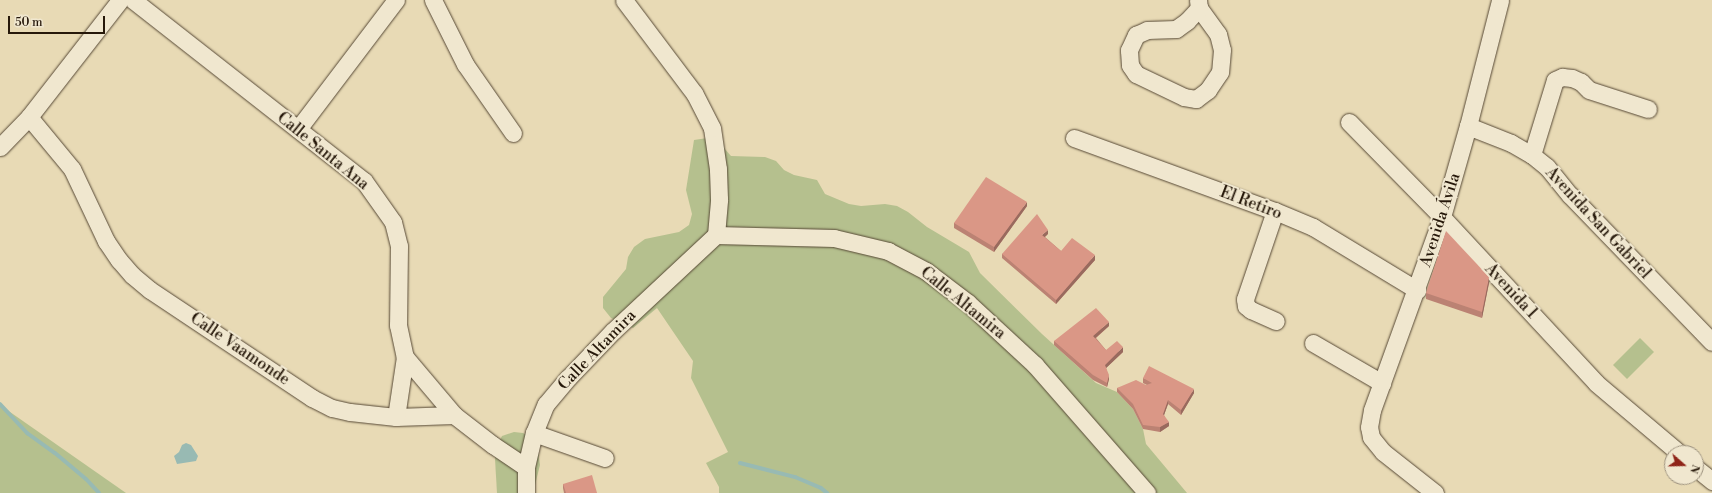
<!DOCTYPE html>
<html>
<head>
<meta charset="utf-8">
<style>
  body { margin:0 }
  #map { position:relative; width:1712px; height:493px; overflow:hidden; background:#e8dab5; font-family:"Libre Bodoni",serif }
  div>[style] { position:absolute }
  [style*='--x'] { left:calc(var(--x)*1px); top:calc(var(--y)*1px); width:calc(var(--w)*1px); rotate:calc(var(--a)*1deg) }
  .green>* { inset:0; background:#b5c08e }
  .water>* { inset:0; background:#98bab3 }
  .stream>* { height:4px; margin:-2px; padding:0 2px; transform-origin:2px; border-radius:2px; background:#98bab3 }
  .roads { filter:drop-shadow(0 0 1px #564835) drop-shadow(0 0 1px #564835) }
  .minor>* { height:17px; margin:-8.5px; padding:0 8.5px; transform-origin:8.5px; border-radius:8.5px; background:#f0e7cf }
  .wall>* { inset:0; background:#bb8273 }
  .shaded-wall>* { inset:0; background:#996a5e }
  .building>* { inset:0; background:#da9786 }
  span { translate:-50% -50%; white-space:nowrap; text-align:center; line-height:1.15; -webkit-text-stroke:4px #f0e7cf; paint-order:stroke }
  .street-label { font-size:16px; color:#26180a }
  .north { position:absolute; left:1664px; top:445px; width:40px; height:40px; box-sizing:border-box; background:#f0e7cf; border:1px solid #9f9480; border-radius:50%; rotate:110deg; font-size:11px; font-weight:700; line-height:16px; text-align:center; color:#26180a }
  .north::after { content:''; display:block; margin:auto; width:14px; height:18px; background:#8f2418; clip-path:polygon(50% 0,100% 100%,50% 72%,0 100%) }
  .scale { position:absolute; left:8px; top:16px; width:97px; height:18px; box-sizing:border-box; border:2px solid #26180a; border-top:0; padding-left:5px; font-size:12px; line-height:14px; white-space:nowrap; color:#26180a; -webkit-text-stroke:3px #f0e7cf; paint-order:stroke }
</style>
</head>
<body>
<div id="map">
  <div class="green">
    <div style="clip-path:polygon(721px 136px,724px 148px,731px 156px,765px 157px,776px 161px,784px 170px,794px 175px,817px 180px,825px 194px,849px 204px,861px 206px,885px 204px,897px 206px,908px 212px,927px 227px,969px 252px,980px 273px,1042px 334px,1096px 383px,1117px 392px,1133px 409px,1143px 429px,1146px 444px,1187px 493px,719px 493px,719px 487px,706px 463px,728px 452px,691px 378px,693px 361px,657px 308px,633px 328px,611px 318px,603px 308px,603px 297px,626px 269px,628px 257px,634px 247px,645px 239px,679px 232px,689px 225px,692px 214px,686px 190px,694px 140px)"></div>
    <div style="clip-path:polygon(1640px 338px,1654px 352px,1627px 379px,1613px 365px)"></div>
    <div style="clip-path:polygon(0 405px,126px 493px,0 493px)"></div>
    <div style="clip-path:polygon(514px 432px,523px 433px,533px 439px,537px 444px,540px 465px,533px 493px,497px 493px,495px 459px,498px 444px,502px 436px)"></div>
  </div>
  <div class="water">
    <div style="clip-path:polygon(186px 443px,191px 445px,198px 456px,196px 461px,177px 464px,174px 456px,179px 452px,182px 445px)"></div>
  </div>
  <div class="stream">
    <div style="--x:0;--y:404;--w:40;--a:47"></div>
    <div style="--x:27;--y:433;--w:34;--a:36"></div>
    <div style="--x:55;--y:453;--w:40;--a:40"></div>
    <div style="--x:86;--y:479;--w:19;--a:47"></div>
    <div style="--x:740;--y:463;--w:57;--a:14.3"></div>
    <div style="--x:795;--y:477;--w:28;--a:23"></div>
    <div style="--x:821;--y:488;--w:8;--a:40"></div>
  </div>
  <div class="roads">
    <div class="minor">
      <div style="--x:133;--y:0;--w:293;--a:38.1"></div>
      <div style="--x:364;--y:181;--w:50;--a:54.7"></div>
      <div style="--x:393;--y:222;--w:25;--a:76"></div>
      <div style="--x:399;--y:246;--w:79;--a:90.7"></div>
      <div style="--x:398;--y:325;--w:33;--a:78"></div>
      <div style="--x:405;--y:357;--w:76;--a:49.8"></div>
      <div style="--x:433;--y:0;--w:72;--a:63.4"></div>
      <div style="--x:465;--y:64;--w:84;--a:55.2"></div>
      <div style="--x:1198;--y:0;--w:8;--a:83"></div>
      <div style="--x:1199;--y:8;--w:32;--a:54"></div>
      <div style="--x:1218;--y:34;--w:16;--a:76"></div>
      <div style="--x:1222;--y:50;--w:22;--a:95"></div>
      <div style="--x:1220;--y:72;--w:22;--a:124"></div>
      <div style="--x:1208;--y:90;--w:15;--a:143"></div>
      <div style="--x:1196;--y:99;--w:12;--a:-171"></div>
      <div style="--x:1184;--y:97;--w:53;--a:-154.4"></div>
      <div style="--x:1136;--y:74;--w:11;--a:-124"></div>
      <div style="--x:1130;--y:65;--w:15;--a:-94"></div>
      <div style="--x:1129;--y:50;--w:17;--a:-65"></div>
      <div style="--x:1136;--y:35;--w:12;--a:-24"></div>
      <div style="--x:1147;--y:30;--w:29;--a:-2"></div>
      <div style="--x:1176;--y:29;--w:14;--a:-36"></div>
      <div style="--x:1187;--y:21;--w:18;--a:-47"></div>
      <div style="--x:29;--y:117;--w:67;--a:50.4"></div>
      <div style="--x:72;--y:169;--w:80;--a:64.7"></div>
      <div style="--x:106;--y:241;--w:23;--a:56"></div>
      <div style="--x:119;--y:260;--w:20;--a:49"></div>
      <div style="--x:132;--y:275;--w:23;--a:40"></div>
      <div style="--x:150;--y:290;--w:195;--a:33.7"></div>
      <div style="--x:312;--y:398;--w:22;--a:27"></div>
      <div style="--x:332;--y:408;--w:18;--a:13"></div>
      <div style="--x:350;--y:412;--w:46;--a:6.2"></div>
      <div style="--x:396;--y:417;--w:58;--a:-2"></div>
      <div style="--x:454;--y:415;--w:49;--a:37.6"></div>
      <div style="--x:493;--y:445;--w:40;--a:34"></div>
      <div style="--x:1349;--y:122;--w:133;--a:45.6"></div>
      <div style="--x:1442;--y:217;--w:226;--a:47.1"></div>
      <div style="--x:1596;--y:383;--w:109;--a:40.1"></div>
      <div style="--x:1468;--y:126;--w:46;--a:21.6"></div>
      <div style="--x:1511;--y:143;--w:24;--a:30"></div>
      <div style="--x:1532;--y:155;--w:19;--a:39"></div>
      <div style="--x:1547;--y:167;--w:36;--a:51"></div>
      <div style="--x:1570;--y:195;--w:204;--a:46"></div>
      <div style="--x:298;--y:129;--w:162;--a:-52.8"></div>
      <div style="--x:1074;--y:138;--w:214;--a:20"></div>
      <div style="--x:1275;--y:211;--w:41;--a:22.8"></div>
      <div style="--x:1313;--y:227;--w:122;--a:31.2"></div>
      <div style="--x:0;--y:147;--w:42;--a:-46"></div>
      <div style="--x:29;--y:117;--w:148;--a:-52.1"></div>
      <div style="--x:1532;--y:155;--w:78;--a:-73"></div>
      <div style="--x:1555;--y:80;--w:8;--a:-23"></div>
      <div style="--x:1562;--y:77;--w:10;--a:6"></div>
      <div style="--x:1572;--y:78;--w:10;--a:24"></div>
      <div style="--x:1581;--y:82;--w:11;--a:45"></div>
      <div style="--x:1589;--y:90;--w:62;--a:17.9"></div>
      <div style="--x:1275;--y:211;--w:93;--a:108.8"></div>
      <div style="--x:1245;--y:299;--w:7;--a:82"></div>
      <div style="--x:1246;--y:306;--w:6;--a:39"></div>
      <div style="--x:1251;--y:310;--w:27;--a:24"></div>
      <div style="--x:716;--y:235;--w:118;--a:1.5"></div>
      <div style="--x:834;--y:238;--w:56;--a:13.5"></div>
      <div style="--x:888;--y:251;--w:43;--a:27.8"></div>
      <div style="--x:926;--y:271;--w:53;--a:37.3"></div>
      <div style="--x:968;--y:303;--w:91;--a:42.8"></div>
      <div style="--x:1035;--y:365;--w:170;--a:48.8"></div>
      <div style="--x:1313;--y:343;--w:80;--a:30.1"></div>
      <div style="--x:396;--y:417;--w:61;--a:-81.5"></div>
      <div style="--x:534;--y:433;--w:75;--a:19.4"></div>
      <div style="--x:1696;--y:468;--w:21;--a:39"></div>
      <div style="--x:526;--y:493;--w:26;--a:-90"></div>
      <div style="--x:526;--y:467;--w:35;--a:-77"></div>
      <div style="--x:534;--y:433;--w:31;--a:-68"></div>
      <div style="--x:546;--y:404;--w:35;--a:-50"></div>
      <div style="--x:569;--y:377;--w:64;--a:-46.3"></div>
      <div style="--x:613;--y:331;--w:141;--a:-43"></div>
      <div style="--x:716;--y:235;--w:36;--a:-85"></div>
      <div style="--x:719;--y:199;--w:30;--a:-92"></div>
      <div style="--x:718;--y:169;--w:41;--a:-98.3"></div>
      <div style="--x:712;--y:128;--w:39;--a:-117"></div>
      <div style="--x:694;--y:93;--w:116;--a:-127"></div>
      <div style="--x:1435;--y:493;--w:66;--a:-141.7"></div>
      <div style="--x:1383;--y:452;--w:19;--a:-129"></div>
      <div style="--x:1371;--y:437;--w:10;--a:-101"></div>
      <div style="--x:1369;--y:427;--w:17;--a:-80"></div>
      <div style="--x:1372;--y:410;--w:205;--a:-70.1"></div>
      <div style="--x:1442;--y:217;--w:95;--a:-74.1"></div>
      <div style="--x:1468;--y:126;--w:130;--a:-75.7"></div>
    </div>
  </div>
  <div class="wall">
    <div style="clip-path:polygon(1027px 206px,994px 252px,954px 228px,954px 223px)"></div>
    <div style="clip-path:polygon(1048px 234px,1045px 237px,1061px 251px,1095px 260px,1056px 304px,1002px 258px,1002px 254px)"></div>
    <div style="clip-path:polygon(1489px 283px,1482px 318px,1426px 299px,1426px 293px)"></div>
    <div style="clip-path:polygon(1109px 326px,1096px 338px,1106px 350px,1123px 352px,1106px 368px,1109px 379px,1107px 387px,1093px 380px,1054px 345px,1054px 341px)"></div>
    <div style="clip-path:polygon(1143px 378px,1194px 393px,1181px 415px,1168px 404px,1164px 415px,1169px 426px,1160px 432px,1143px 429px,1133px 409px,1117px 392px,1117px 388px,1147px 385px,1143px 383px)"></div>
    <div style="clip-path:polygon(563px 484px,597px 493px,564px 493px,563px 488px)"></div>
  </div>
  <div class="shaded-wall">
    <div style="clip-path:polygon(1027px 202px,1027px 206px,994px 252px,994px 247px)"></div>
    <div style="clip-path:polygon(1048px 230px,1048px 234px,1042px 239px,1042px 235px)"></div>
    <div style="clip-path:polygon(1095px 255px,1095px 260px,1056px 304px,1056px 300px)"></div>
    <div style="clip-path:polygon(1489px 277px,1489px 283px,1482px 318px,1482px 312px)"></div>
    <div style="clip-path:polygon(1109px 322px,1109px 326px,1093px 340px,1093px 336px)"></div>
    <div style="clip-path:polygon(1123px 347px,1123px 352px,1105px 369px,1105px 365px)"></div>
    <div style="clip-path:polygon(1109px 375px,1109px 379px,1107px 387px,1107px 383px)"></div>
    <div style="clip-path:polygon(1194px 389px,1194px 393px,1181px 415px,1181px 410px)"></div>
    <div style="clip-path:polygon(1168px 400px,1168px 404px,1163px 418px,1163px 414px)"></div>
    <div style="clip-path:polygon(1169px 422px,1169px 426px,1160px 432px,1160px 427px)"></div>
  </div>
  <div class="building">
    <div style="clip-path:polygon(986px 177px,1027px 202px,994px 247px,954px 223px)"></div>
    <div style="clip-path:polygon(1037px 214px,1048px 230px,1042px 235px,1061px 251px,1072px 238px,1095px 255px,1056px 300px,1002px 254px)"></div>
    <div style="clip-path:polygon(1446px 231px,1489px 277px,1482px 312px,1426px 293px)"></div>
    <div style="clip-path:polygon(1096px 308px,1109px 322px,1093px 336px,1106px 350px,1117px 341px,1123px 347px,1105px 365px,1109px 375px,1107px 383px,1093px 375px,1054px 341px)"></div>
    <div style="clip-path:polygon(1149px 366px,1194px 389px,1181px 410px,1168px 400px,1163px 414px,1169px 422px,1160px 427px,1143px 425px,1133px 404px,1117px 388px,1136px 380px,1146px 385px,1152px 383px,1143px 378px)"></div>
    <div style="clip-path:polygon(592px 475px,597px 493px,566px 493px,563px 484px)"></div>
  </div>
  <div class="street-label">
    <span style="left:323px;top:151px;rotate:39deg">Calle Santa Ana</span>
    <span style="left:1251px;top:203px;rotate:21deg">El Retiro</span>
    <span style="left:1440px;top:220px;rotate:-72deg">Avenida Ávila</span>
    <span style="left:1598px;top:223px;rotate:47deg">Avenida San Gabriel</span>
    <span style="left:1511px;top:291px;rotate:47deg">Avenida 1</span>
    <span style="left:963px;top:303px;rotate:39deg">Calle Altamira</span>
    <span style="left:240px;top:349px;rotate:34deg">Calle Vaamonde</span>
    <span style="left:597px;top:350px;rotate:-46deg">Calle Altamira</span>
  </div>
  <div class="north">N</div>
  <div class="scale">50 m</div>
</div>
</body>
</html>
